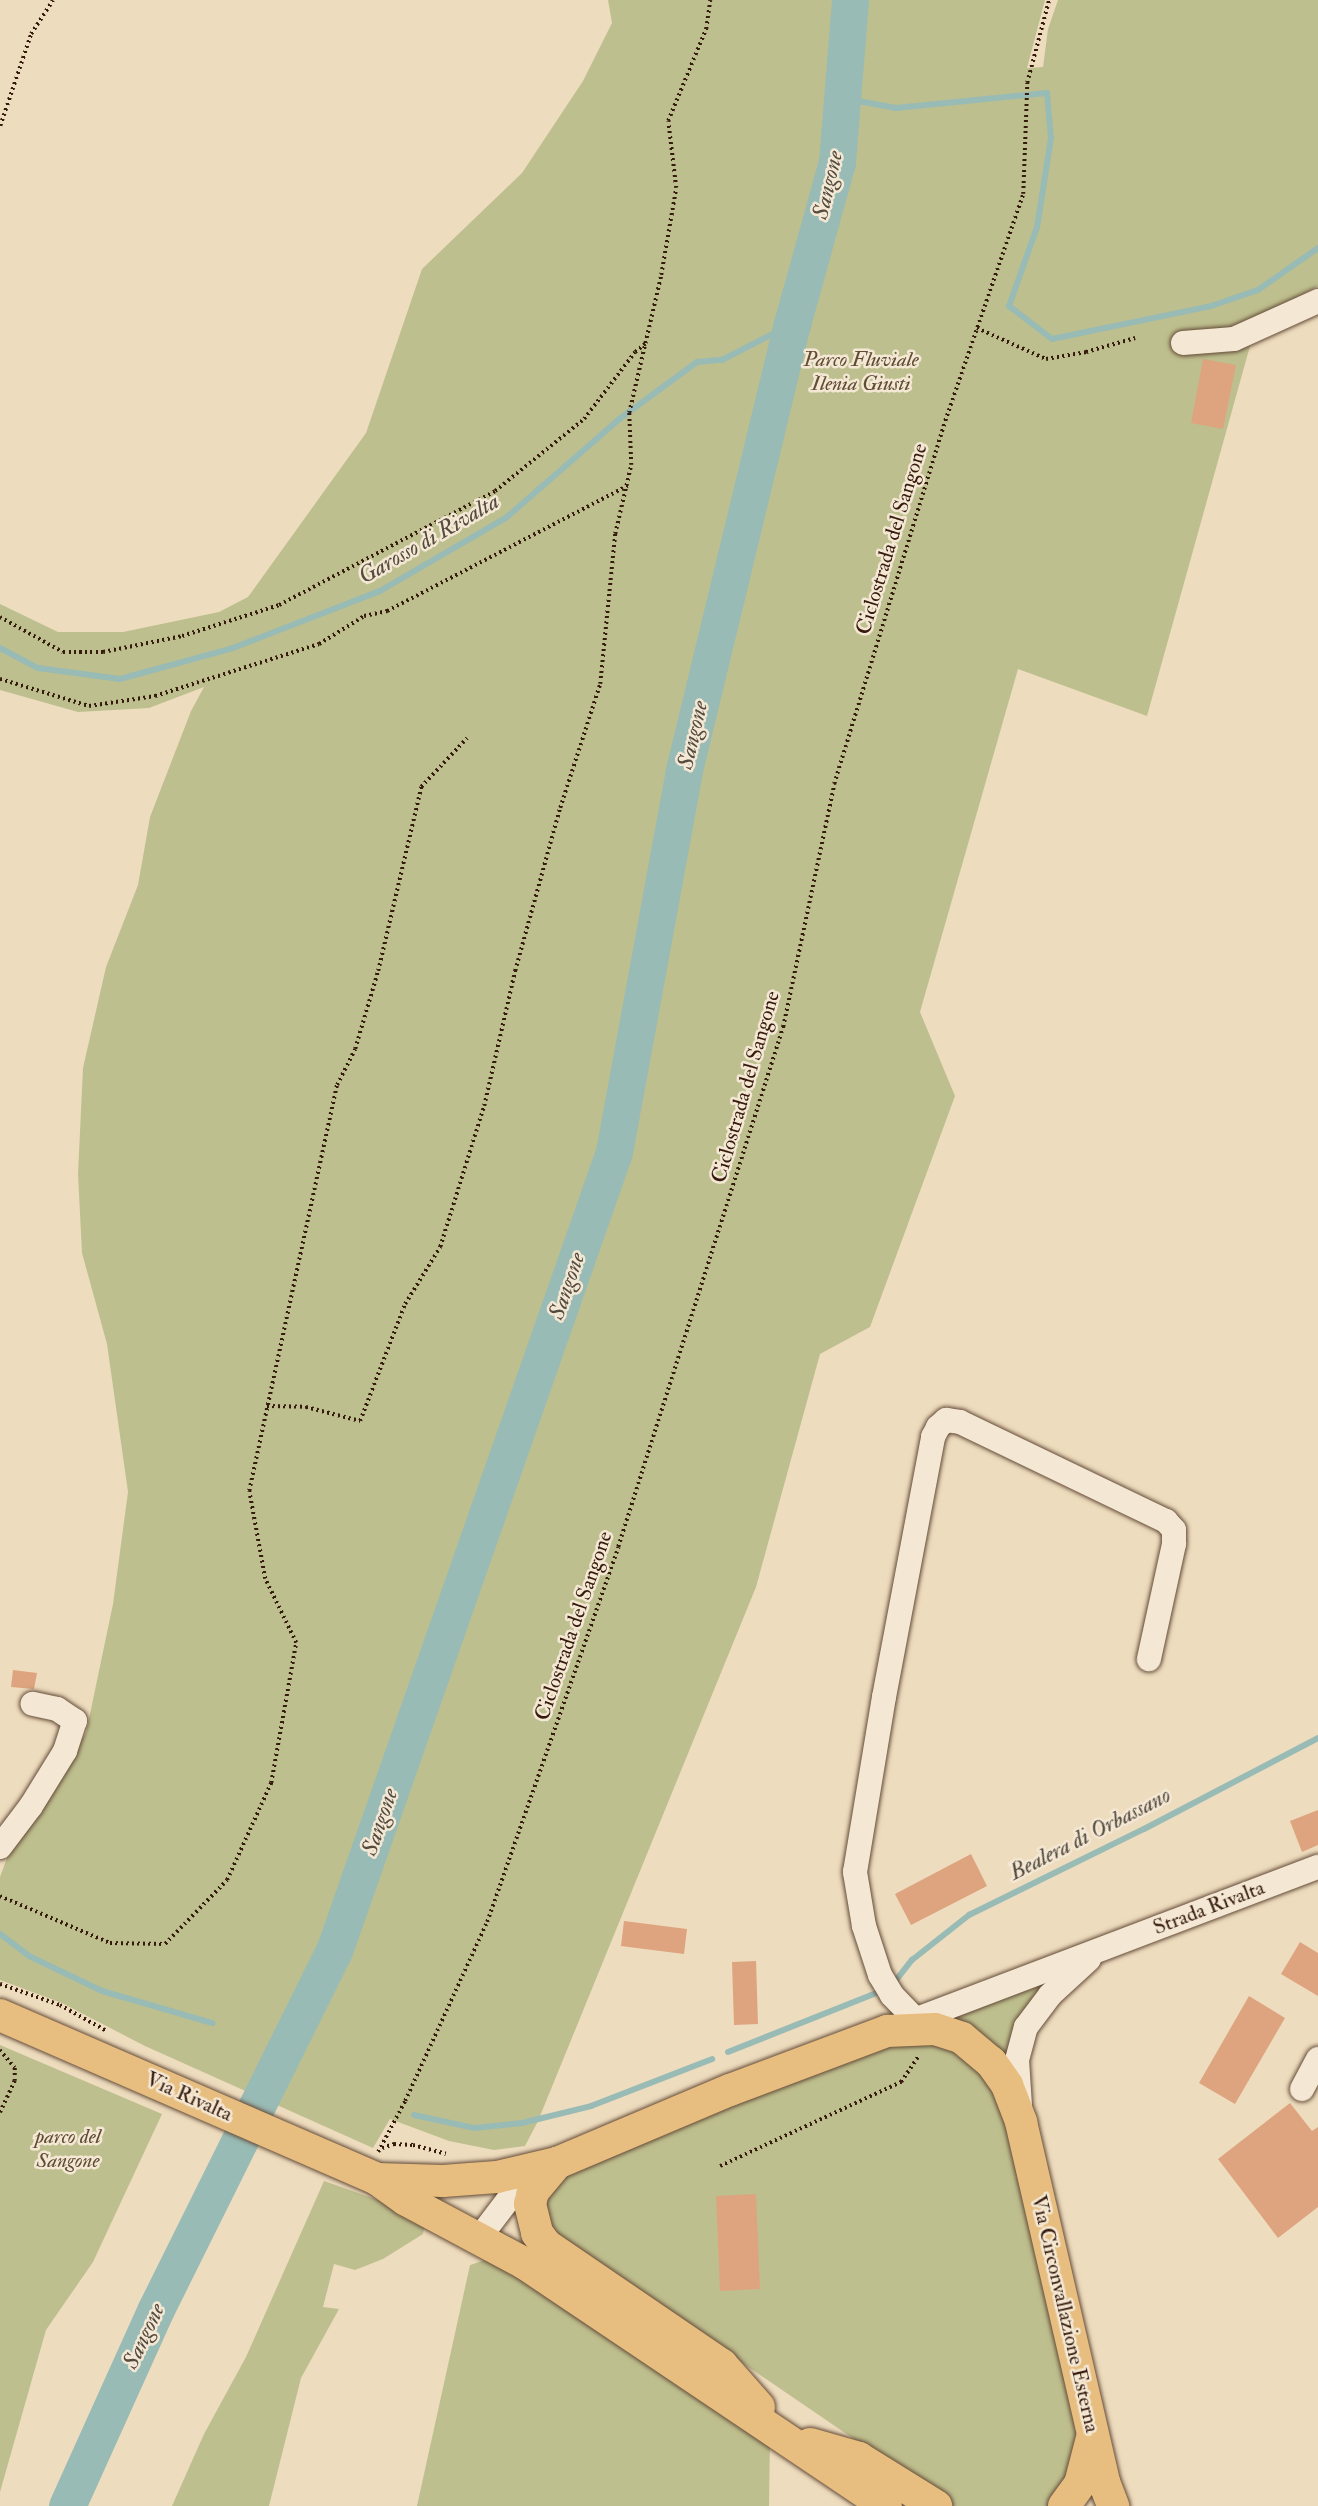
<!DOCTYPE html>
<html>
<head>
<meta charset="utf-8">
<style>
  body { margin:0 }
  #map { position:relative; width:1318px; height:2506px; overflow:hidden; background:#eedcbe; font-family:"IM FELL Double Pica",serif }
  div>[style] { position:absolute }
  [style*='--x'] { left:calc(var(--x)*1px); top:calc(var(--y)*1px); width:calc(var(--w)*1px); rotate:calc(var(--a)*1deg) }
  .green>* { inset:0; background:#bebf8e }
  .stream>* { height:6px; margin:-3px; padding:0 3px; transform-origin:3px; border-radius:3px; background:#99bbb5 }
  .river>* { height:37px; margin:-18.5px; padding:0 18.5px; transform-origin:18.5px; border-radius:18.5px; background:#99bbb5 }
  .building>* { inset:0; background:#dea47f }
  .path>* { height:3.5px; margin-top:-1.75px; transform-origin:0; background:repeating-linear-gradient(90deg,#361b0c 0 2px,transparent 0 5.5px) }
  .roads { filter:drop-shadow(0 0 2px #644b38) drop-shadow(0 0 2px #644b38) }
  .minor>* { height:24px; margin:-12px; padding:0 12px; transform-origin:12px; border-radius:12px; background:#f4e8d5 }
  .major>* { height:32px; margin:-16px; padding:0 16px; transform-origin:16px; border-radius:16px; background:#e7be7f }
  span { translate:-50% -50%; white-space:nowrap; text-align:center; line-height:1.15; -webkit-text-stroke:5px #f4e8d5; paint-order:stroke }
  .park-label { font-size:21px; color:#5f4c33; font-style:italic }
  .street-label { font-size:21px; color:#361b0c }
  .water-label { font-size:23px; color:#544b3f; font-style:italic }
</style>
</head>
<body>
<div id="map">
  <div class="green">
    <div style="clip-path:polygon(608px 0,1045px 0,1027px 68px,1043px 67px,1048px 29px,1058px 0,1318px 0,1318px 286px,1242px 327px,1250px 346px,1147px 716px,1018px 669px,920px 1012px,955px 1096px,870px 1327px,820px 1354px,756px 1587px,538px 2121px,525px 2146px,494px 2150px,449px 2141px,390px 2119px,373px 2148px,145px 2046px,62px 2003px,0 1980px,0 1877px,7px 1858px,86px 1733px,113px 1604px,128px 1492px,107px 1344px,82px 1253px,78px 1174px,83px 1068px,106px 967px,138px 885px,150px 817px,191px 711px,204px 687px,149px 708px,78px 712px,0 690px,0 604px,58px 632px,123px 632px,219px 612px,248px 597px,366px 433px,422px 269px,522px 173px,583px 81px,612px 23px)"></div>
    <div style="clip-path:polygon(1040px 1976px,1041px 1991px,1009px 2068px,956px 2024px,956px 2017px)"></div>
    <div style="clip-path:polygon(933px 2040px,957px 2048px,998px 2090px,1081px 2447px,1053px 2506px,952px 2506px,558px 2237px,551px 2228px,544px 2207px,553px 2182px,564px 2172px,889px 2042px)"></div>
    <div style="clip-path:polygon(0 2045px,162px 2114px,93px 2262px,46px 2330px,0 2492px)"></div>
    <div style="clip-path:polygon(324px 2181px,426px 2217px,423px 2234px,383px 2259px,355px 2270px,334px 2264px,323px 2307px,339px 2309px,301px 2378px,269px 2506px,172px 2506px,204px 2434px,246px 2357px)"></div>
    <div style="clip-path:polygon(485px 2260px,520px 2273px,770px 2436px,769px 2506px,417px 2506px,470px 2265px)"></div>
  </div>
  <div class="stream">
    <div style="--x:842;--y:98;--w:55;--a:10.5"></div>
    <div style="--x:896;--y:108;--w:152;--a:-5.7"></div>
    <div style="--x:1047;--y:93;--w:45;--a:84.9"></div>
    <div style="--x:1051;--y:138;--w:90;--a:98.9"></div>
    <div style="--x:1037;--y:227;--w:84;--a:109.5"></div>
    <div style="--x:1009;--y:306;--w:54;--a:37.5"></div>
    <div style="--x:1052;--y:339;--w:162;--a:-11.7"></div>
    <div style="--x:1211;--y:306;--w:50;--a:-18.8"></div>
    <div style="--x:1258;--y:290;--w:73;--a:-35"></div>
    <div style="--x:0;--y:648;--w:43;--a:27.8"></div>
    <div style="--x:38;--y:668;--w:83;--a:7.6"></div>
    <div style="--x:120;--y:679;--w:117;--a:-15.3"></div>
    <div style="--x:233;--y:648;--w:158;--a:-21.2"></div>
    <div style="--x:380;--y:591;--w:147;--a:-30.2"></div>
    <div style="--x:507;--y:517;--w:147;--a:-41.1"></div>
    <div style="--x:618;--y:420;--w:98;--a:-36.3"></div>
    <div style="--x:697;--y:362;--w:25;--a:-5"></div>
    <div style="--x:722;--y:360;--w:79;--a:-27.2"></div>
    <div style="--x:0;--y:1934;--w:36;--a:37"></div>
    <div style="--x:29;--y:1956;--w:81;--a:25.6"></div>
    <div style="--x:102;--y:1991;--w:115;--a:16.2"></div>
    <div style="--x:893;--y:1984;--w:31;--a:-52"></div>
    <div style="--x:912;--y:1960;--w:73;--a:-38.3"></div>
    <div style="--x:969;--y:1915;--w:195;--a:-26.2"></div>
    <div style="--x:1144;--y:1829;--w:196;--a:-27.6"></div>
    <div style="--x:728;--y:2052;--w:159;--a:-21.7"></div>
    <div style="--x:414;--y:2115;--w:61;--a:12.2"></div>
    <div style="--x:474;--y:2128;--w:48;--a:-5.9"></div>
    <div style="--x:522;--y:2123;--w:71;--a:-13.8"></div>
    <div style="--x:591;--y:2106;--w:130;--a:-21.2"></div>
  </div>
  <div class="river">
    <div style="--x:67;--y:2506;--w:216;--a:-65.7"></div>
    <div style="--x:156;--y:2309;--w:400;--a:-63.6"></div>
    <div style="--x:334;--y:1951;--w:847;--a:-70.69"></div>
    <div style="--x:614;--y:1152;--w:392;--a:-79.6"></div>
    <div style="--x:685;--y:766;--w:455;--a:-76.4"></div>
    <div style="--x:792;--y:324;--w:168;--a:-74.5"></div>
    <div style="--x:837;--y:162;--w:163;--a:-85.4"></div>
  </div>
  <div class="building">
    <div style="clip-path:polygon(1203px 359px,1236px 365px,1223px 429px,1191px 423px)"></div>
    <div style="clip-path:polygon(13px 1670px,37px 1673px,34px 1689px,11px 1687px)"></div>
    <div style="clip-path:polygon(1318px 1810px,1318px 1845px,1302px 1852px,1290px 1821px)"></div>
    <div style="clip-path:polygon(971px 1854px,987px 1886px,911px 1925px,895px 1894px)"></div>
    <div style="clip-path:polygon(624px 1921px,687px 1929px,684px 1954px,621px 1946px)"></div>
    <div style="clip-path:polygon(1300px 1942px,1318px 1953px,1318px 1996px,1281px 1974px)"></div>
    <div style="clip-path:polygon(756px 1961px,758px 2024px,734px 2025px,732px 1962px)"></div>
    <div style="clip-path:polygon(1249px 1996px,1285px 2018px,1235px 2104px,1199px 2083px)"></div>
    <div style="clip-path:polygon(1290px 2103px,1312px 2131px,1318px 2127px,1318px 2207px,1278px 2238px,1218px 2159px)"></div>
    <div style="clip-path:polygon(756px 2194px,760px 2289px,720px 2291px,716px 2196px)"></div>
  </div>
  <div class="path">
    <div style="--x:0;--y:126;--w:97;--a:-71.4"></div>
    <div style="--x:31;--y:34;--w:40;--a:-57.1"></div>
    <div style="--x:977;--y:328;--w:76;--a:24.2"></div>
    <div style="--x:1046;--y:359;--w:41;--a:-9.9"></div>
    <div style="--x:1086;--y:352;--w:51;--a:-15.9"></div>
    <div style="--x:0;--y:617;--w:72;--a:29.1"></div>
    <div style="--x:63;--y:652;--w:40;--a:0"></div>
    <div style="--x:103;--y:652;--w:81;--a:-11.4"></div>
    <div style="--x:182;--y:636;--w:102;--a:-17.7"></div>
    <div style="--x:279;--y:605;--w:244;--a:-27.8"></div>
    <div style="--x:495;--y:491;--w:114;--a:-39"></div>
    <div style="--x:584;--y:419;--w:84;--a:-52.7"></div>
    <div style="--x:635;--y:352;--w:13;--a:-39"></div>
    <div style="--x:0;--y:679;--w:93;--a:16.9"></div>
    <div style="--x:89;--y:706;--w:67;--a:-8.6"></div>
    <div style="--x:155;--y:696;--w:172;--a:-17.6"></div>
    <div style="--x:319;--y:644;--w:53;--a:-31.9"></div>
    <div style="--x:364;--y:616;--w:24;--a:-12"></div>
    <div style="--x:387;--y:611;--w:271;--a:-27.5"></div>
    <div style="--x:267;--y:1406;--w:39;--a:1"></div>
    <div style="--x:306;--y:1407;--w:56;--a:14.5"></div>
    <div style="--x:360;--y:1421;--w:125;--a:-69"></div>
    <div style="--x:405;--y:1304;--w:67;--a:-58.4"></div>
    <div style="--x:440;--y:1247;--w:148;--a:-72.7"></div>
    <div style="--x:484;--y:1106;--w:139;--a:-77.1"></div>
    <div style="--x:515;--y:971;--w:169;--a:-74.6"></div>
    <div style="--x:560;--y:808;--w:130;--a:-72.1"></div>
    <div style="--x:600;--y:684;--w:151;--a:-84.3"></div>
    <div style="--x:615;--y:534;--w:71;--a:-76.9"></div>
    <div style="--x:631;--y:465;--w:52;--a:-92.2"></div>
    <div style="--x:629;--y:413;--w:142;--a:-76.9"></div>
    <div style="--x:661;--y:275;--w:88;--a:-80.2"></div>
    <div style="--x:676;--y:188;--w:67;--a:-96.8"></div>
    <div style="--x:668;--y:121;--w:100;--a:-67.6"></div>
    <div style="--x:706;--y:29;--w:29;--a:-82"></div>
    <div style="--x:0;--y:1896;--w:120;--a:23.1"></div>
    <div style="--x:110;--y:1943;--w:55;--a:1"></div>
    <div style="--x:165;--y:1944;--w:89;--a:-45.9"></div>
    <div style="--x:227;--y:1880;--w:107;--a:-65.6"></div>
    <div style="--x:271;--y:1783;--w:142;--a:-79.9"></div>
    <div style="--x:296;--y:1643;--w:71;--a:-115.8"></div>
    <div style="--x:265;--y:1579;--w:89;--a:-100.3"></div>
    <div style="--x:249;--y:1491;--w:415;--a:-77.8"></div>
    <div style="--x:337;--y:1085;--w:40;--a:-63.4"></div>
    <div style="--x:355;--y:1049;--w:81;--a:-73.6"></div>
    <div style="--x:378;--y:971;--w:189;--a:-76.8"></div>
    <div style="--x:421;--y:787;--w:67;--a:-46.8"></div>
    <div style="--x:0;--y:1984;--w:64;--a:19.3"></div>
    <div style="--x:60;--y:2005;--w:54;--a:29"></div>
    <div style="--x:0;--y:2050;--w:23;--a:50"></div>
    <div style="--x:15;--y:2068;--w:13;--a:90"></div>
    <div style="--x:15;--y:2081;--w:35;--a:115"></div>
    <div style="--x:382;--y:2148;--w:13;--a:-18"></div>
    <div style="--x:394;--y:2144;--w:19;--a:3"></div>
    <div style="--x:413;--y:2145;--w:34;--a:15"></div>
    <div style="--x:378;--y:2152;--w:58;--a:-62.1"></div>
    <div style="--x:405;--y:2101;--w:197;--a:-65.4"></div>
    <div style="--x:487;--y:1922;--w:397;--a:-70.7"></div>
    <div style="--x:618;--y:1547;--w:546;--a:-72.4"></div>
    <div style="--x:783;--y:1027;--w:248;--a:-78.1"></div>
    <div style="--x:834;--y:784;--w:380;--a:-73"></div>
    <div style="--x:945;--y:421;--w:240;--a:-71"></div>
    <div style="--x:1023;--y:194;--w:111;--a:-87.9"></div>
    <div style="--x:1027;--y:83;--w:86;--a:-75.2"></div>
    <div style="--x:720;--y:2166;--w:200;--a:-24.9"></div>
    <div style="--x:901;--y:2082;--w:32;--a:-56"></div>
  </div>
  <div class="roads">
    <div class="minor">
      <div style="--x:1183;--y:343;--w:51;--a:-4.5"></div>
      <div style="--x:1234;--y:339;--w:92;--a:-24.3"></div>
      <div style="--x:0;--y:1847;--w:51;--a:-52.9"></div>
      <div style="--x:31;--y:1806;--w:65;--a:-58.3"></div>
      <div style="--x:65;--y:1751;--w:32;--a:-72"></div>
      <div style="--x:75;--y:1721;--w:22;--a:-146"></div>
      <div style="--x:57;--y:1709;--w:25;--a:-168"></div>
      <div style="--x:916;--y:2020;--w:35;--a:-134"></div>
      <div style="--x:892;--y:1995;--w:23;--a:-121"></div>
      <div style="--x:880;--y:1975;--w:52;--a:-108.1"></div>
      <div style="--x:864;--y:1926;--w:55;--a:-99.5"></div>
      <div style="--x:855;--y:1872;--w:177;--a:-80.6"></div>
      <div style="--x:884;--y:1697;--w:265;--a:-79.3"></div>
      <div style="--x:933;--y:1437;--w:11;--a:-63"></div>
      <div style="--x:938;--y:1427;--w:11;--a:-41"></div>
      <div style="--x:946;--y:1420;--w:14;--a:8"></div>
      <div style="--x:960;--y:1422;--w:229;--a:25.7"></div>
      <div style="--x:1166;--y:1521;--w:12;--a:48"></div>
      <div style="--x:1174;--y:1530;--w:14;--a:90"></div>
      <div style="--x:1174;--y:1544;--w:118;--a:102.3"></div>
      <div style="--x:904;--y:2024;--w:443;--a:-20.8"></div>
      <div style="--x:1302;--y:2089;--w:34;--a:-62"></div>
      <div style="--x:1020;--y:2106;--w:46;--a:-93.7"></div>
      <div style="--x:1017;--y:2060;--w:34;--a:-75"></div>
      <div style="--x:1026;--y:2027;--w:40;--a:-53"></div>
      <div style="--x:1050;--y:1995;--w:53;--a:-42.7"></div>
      <div style="--x:479;--y:2238;--w:58;--a:-52.7"></div>
      <div style="--x:514;--y:2192;--w:37;--a:-34"></div>
    </div>
    <div class="major">
      <div style="--x:0;--y:2015;--w:411;--a:23.5"></div>
      <div style="--x:377;--y:2179;--w:36;--a:36"></div>
      <div style="--x:406;--y:2200;--w:134;--a:28.1"></div>
      <div style="--x:524;--y:2263;--w:436;--a:33.9"></div>
      <div style="--x:557;--y:2163;--w:38;--a:130"></div>
      <div style="--x:533;--y:2192;--w:12;--a:104"></div>
      <div style="--x:530;--y:2204;--w:30;--a:76"></div>
      <div style="--x:537;--y:2233;--w:15;--a:53"></div>
      <div style="--x:546;--y:2245;--w:213;--a:34.3"></div>
      <div style="--x:722;--y:2365;--w:56;--a:48.6"></div>
      <div style="--x:377;--y:2179;--w:66;--a:1.7"></div>
      <div style="--x:443;--y:2181;--w:54;--a:-4.2"></div>
      <div style="--x:497;--y:2177;--w:62;--a:-13.1"></div>
      <div style="--x:557;--y:2163;--w:188;--a:-22.9"></div>
      <div style="--x:730;--y:2090;--w:168;--a:-20.6"></div>
      <div style="--x:887;--y:2031;--w:48;--a:-2.4"></div>
      <div style="--x:935;--y:2029;--w:28;--a:18"></div>
      <div style="--x:962;--y:2038;--w:38;--a:40"></div>
      <div style="--x:991;--y:2062;--w:28;--a:55"></div>
      <div style="--x:1007;--y:2085;--w:40;--a:69"></div>
      <div style="--x:1021;--y:2122;--w:369;--a:77"></div>
      <div style="--x:1104;--y:2482;--w:26;--a:69"></div>
      <div style="--x:810;--y:2444;--w:51;--a:15.9"></div>
      <div style="--x:859;--y:2458;--w:91;--a:31.9"></div>
      <div style="--x:1064;--y:2506;--w:27;--a:-54"></div>
      <div style="--x:1080;--y:2484;--w:48;--a:-75.4"></div>
    </div>
  </div>
  <div class="park-label">
    <span style="left:861px;top:372px">Parco Fluviale<br>Ilenia Giusti</span>
    <span style="left:68px;top:2149px">parco del<br>Sangone</span>
  </div>
  <div class="street-label">
    <span style="left:892px;top:539px;rotate:-73deg">Ciclostrada del Sangone</span>
    <span style="left:746px;top:1087px;rotate:-74deg">Ciclostrada del Sangone</span>
    <span style="left:574px;top:1626px;rotate:-71deg">Ciclostrada del Sangone</span>
    <span style="left:1209px;top:1908px;rotate:-21deg">Strada Rivalta</span>
    <span style="left:189px;top:2097px;rotate:24deg">Via Rivalta</span>
    <span style="left:1065px;top:2314px;rotate:77deg">Via Circonvallazione Esterna</span>
  </div>
  <div class="water-label">
    <span style="left:828px;top:185px;rotate:-77deg">Sangone</span>
    <span style="left:429px;top:539px;rotate:-30deg">Garosso di Rivalta</span>
    <span style="left:693px;top:735px;rotate:-77deg">Sangone</span>
    <span style="left:567px;top:1286px;rotate:-71deg">Sangone</span>
    <span style="left:380px;top:1822px;rotate:-71deg">Sangone</span>
    <span style="left:1090px;top:1834px;rotate:-27deg">Bealera di Orbassano</span>
    <span style="left:144px;top:2336px;rotate:-65deg">Sangone</span>
  </div>
</div>
</body>
</html>
